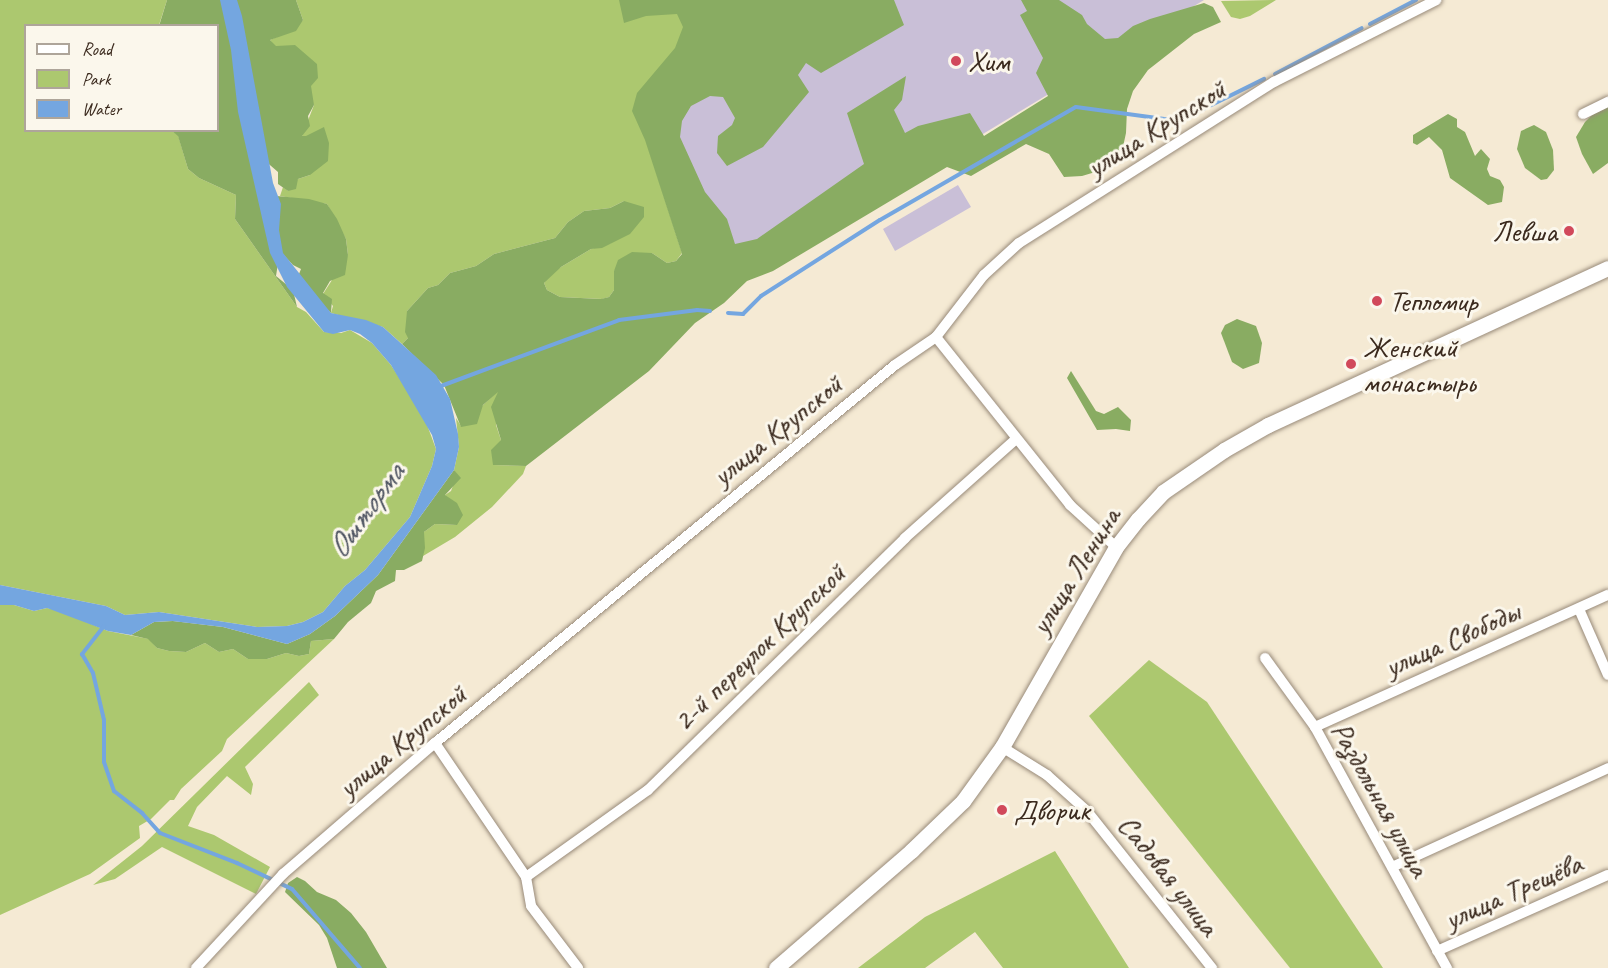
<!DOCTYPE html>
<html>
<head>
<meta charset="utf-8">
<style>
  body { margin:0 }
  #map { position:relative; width:1608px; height:968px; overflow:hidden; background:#f5ead4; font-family:Caveat,sans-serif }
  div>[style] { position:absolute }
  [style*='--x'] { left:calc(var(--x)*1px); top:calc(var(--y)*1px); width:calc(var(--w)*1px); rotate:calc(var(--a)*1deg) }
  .industrial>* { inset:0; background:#c9bfd7 }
  .green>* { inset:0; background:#acc86f }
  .forest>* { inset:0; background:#89ac62 }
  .water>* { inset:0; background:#74a6e0 }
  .stream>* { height:4px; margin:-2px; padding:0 2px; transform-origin:2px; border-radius:2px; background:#74a6e0 }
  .roads { filter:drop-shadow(0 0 2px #988a79) drop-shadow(0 0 2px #988a79) }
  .street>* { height:10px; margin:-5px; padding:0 5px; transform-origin:5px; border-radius:5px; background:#fff }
  .secondary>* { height:15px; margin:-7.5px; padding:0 7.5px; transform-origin:7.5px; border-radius:7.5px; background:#fff }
  .dots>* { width:16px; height:16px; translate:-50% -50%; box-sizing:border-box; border:3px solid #fbf7ec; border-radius:50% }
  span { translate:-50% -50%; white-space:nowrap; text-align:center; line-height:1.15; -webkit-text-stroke:6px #fbf7ec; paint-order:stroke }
  .poi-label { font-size:30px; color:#3b2a1e }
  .left { translate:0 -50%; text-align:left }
  .right { translate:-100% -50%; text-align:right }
  .street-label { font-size:30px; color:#3b2a1e }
  .water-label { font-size:32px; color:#4f5562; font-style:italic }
  .legend { position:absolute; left:24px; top:24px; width:195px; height:108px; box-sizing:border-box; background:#fbf7ec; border:2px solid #aea59a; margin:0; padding:8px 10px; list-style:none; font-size:18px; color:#3b2a1e }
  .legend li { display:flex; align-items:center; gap:12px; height:30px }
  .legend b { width:30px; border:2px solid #aea59a }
</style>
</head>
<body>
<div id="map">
  <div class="industrial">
    <div style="clip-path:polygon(814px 0,1204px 0,735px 284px,635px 107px)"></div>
    <div style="clip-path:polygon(958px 185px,971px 207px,895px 251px,883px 229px)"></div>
  </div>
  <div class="green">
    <div style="clip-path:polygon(0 0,167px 0,159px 25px,26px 26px,26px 130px,172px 131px,178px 135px,188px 169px,199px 178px,236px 195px,235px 219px,297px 307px,306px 312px,324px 332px,341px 333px,350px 330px,372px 343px,391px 365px,423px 414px,436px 449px,432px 466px,410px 517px,365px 570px,345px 586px,323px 612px,303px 622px,287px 626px,257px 627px,159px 612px,125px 615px,106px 606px,0 585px)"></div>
    <div style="clip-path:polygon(296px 0,812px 0,635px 106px,682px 253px,676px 261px,667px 263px,652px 253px,614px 271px,614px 290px,609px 297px,602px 299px,560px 297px,547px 290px,544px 283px,551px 273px,591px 249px,611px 243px,624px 201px,610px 208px,584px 211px,568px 222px,555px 238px,494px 254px,476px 266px,450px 273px,438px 285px,428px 288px,407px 311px,408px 338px,402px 344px,383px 327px,331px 313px,333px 306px,323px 294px,348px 255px,346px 239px,327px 204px,280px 196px,283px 187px,288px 191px,298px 179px,310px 175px,306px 136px,302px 136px,314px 105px,270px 40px,286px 33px,303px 20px)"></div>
    <div style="clip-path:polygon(1276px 0,1250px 16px,1240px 19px,1231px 17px,1221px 1px)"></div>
    <div style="clip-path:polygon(499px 390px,496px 425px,501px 440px,493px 465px,526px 466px,523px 474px,492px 507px,455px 537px,423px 556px,424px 532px,435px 524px,457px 525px,445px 495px,451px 491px,457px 475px,454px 470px,459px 447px,456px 418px,461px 426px)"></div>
    <div style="clip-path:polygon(0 605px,14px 605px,34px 611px,47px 608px,57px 610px,108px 631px,149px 639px,157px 648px,169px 651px,186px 652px,205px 643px,219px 652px,233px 649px,248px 659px,267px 659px,286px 653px,299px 656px,309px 654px,311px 641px,334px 639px,227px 739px,222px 751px,181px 789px,174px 800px,170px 800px,151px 819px,139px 826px,140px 838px,90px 874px,0 915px)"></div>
    <div style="clip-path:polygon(1149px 660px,1207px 702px,1383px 968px,1290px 968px,1089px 716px)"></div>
    <div style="clip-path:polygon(309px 682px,319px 695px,245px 767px,253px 784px,251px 795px,227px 776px,197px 807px,188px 826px,214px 835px,270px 867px,256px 894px,162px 847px,115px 879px,93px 885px,142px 846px)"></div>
    <div style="clip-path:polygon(1055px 851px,1129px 968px,1003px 968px,975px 932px,925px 968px,858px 968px,925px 917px)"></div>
  </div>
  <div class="forest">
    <div style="clip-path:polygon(167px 0,296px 0,303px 20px,296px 31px,270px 40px,276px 46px,295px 45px,317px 64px,318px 78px,311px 86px,314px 105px,308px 116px,310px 126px,302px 136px,306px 136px,324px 127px,329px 143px,328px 161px,310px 175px,298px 179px,296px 189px,288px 191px,278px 184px,278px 172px,263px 159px,266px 195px,309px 199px,327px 204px,337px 219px,346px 239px,348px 255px,345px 275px,330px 281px,323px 293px,332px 299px,331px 313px,297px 279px,301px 269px,293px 265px,280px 251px,276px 276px,293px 290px,297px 307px,235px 219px,236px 195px,199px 178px,188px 169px,178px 136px,172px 131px,218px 130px,218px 26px,159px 26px)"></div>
    <div style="clip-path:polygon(619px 0,894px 0,904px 25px,821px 73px,806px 63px,798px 75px,809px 92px,763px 147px,727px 166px,717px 153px,718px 136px,732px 125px,735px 118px,723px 97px,710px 96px,691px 106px,682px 121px,680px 137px,705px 192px,727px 219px,735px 244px,757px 239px,864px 164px,847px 113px,906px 76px,902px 100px,894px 110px,905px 133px,918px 126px,970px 113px,984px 136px,1048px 96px,1036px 73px,1043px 58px,1020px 15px,1027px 11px,1021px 0,1059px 0,1082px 15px,1087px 24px,1105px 39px,1118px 38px,1133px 26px,1150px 19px,1204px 3px,1213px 7px,1221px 22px,1194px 34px,1148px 70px,1133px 91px,1127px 109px,1126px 133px,1121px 156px,1102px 170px,1082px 176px,1064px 177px,1049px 154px,1026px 144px,971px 176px,947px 167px,773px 271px,747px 281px,724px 303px,695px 323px,649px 371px,526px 466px,493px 465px,491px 450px,501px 440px,491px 407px,498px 392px,483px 405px,477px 424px,461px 427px,444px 385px,402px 344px,408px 338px,405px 332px,407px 311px,428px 288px,438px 285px,450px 273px,476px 266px,494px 254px,555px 238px,568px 222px,584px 211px,610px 208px,624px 201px,644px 207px,644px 217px,630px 234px,602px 248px,591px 249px,561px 267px,544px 283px,547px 290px,560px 297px,601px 299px,609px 297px,614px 290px,614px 271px,618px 260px,632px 252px,652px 253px,667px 263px,676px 261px,682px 254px,645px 140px,632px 111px,637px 93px,675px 48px,683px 27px,677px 14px,646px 16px,624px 23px)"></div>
    <div style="clip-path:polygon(1603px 104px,1608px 104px,1608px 163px,1593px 174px,1582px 154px,1576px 137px,1585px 122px)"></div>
    <div style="clip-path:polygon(1448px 114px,1457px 119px,1457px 127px,1465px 132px,1475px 156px,1481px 149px,1490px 159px,1487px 169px,1490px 176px,1500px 180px,1504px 187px,1502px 202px,1488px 205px,1450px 178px,1442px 150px,1429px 137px,1417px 145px,1413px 143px,1413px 135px)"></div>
    <div style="clip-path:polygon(1534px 125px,1546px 132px,1553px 150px,1554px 170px,1547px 179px,1541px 180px,1525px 168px,1517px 149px,1521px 131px)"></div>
    <div style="clip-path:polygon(1237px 319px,1256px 326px,1262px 343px,1259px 363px,1243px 369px,1232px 362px,1221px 333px,1225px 325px)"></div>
    <div style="clip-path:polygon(1071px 371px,1096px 411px,1104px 414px,1118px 407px,1131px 420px,1130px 431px,1116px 429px,1097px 430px,1067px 378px)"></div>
    <div style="clip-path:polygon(454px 470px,461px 478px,445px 495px,457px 503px,463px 515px,457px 525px,435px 524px,424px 532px,425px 548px,422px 561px,404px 570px,396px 570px,395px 581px,376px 591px,371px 603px,348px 622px,334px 639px,311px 641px,309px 654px,299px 656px,286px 653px,267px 659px,248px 659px,233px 649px,219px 652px,205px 643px,186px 652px,169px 651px,157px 648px,148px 639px,131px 635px,154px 622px,173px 621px,223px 627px,287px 644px,310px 634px,335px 616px,378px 575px)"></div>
    <div style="clip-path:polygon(297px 877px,305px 881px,317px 892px,336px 900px,351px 913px,366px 932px,387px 968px,337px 968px,327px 938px,319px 925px,285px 892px,288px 883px)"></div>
  </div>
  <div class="water">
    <div style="clip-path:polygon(220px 0,237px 0,242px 16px,273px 183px,281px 204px,279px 230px,283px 253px,331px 313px,366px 320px,383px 327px,436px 375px,450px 399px,458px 434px,459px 447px,454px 470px,378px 575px,335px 616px,310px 634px,287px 644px,223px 627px,172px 621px,154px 622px,131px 635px,108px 631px,47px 608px,34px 611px,14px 605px,0 605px,0 585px,106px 606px,125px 615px,159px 612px,257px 627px,287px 626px,303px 622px,323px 612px,345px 586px,365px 570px,410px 517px,432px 466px,436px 449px,432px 435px,391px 365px,372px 343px,360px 334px,350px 330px,333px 334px,324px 332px,287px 287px,270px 253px,238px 112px,231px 50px)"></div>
  </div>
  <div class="stream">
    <div style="--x:1370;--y:24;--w:52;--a:-27.6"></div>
    <div style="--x:1275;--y:74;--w:98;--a:-27.9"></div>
    <div style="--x:728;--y:313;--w:15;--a:4"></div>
    <div style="--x:743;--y:314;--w:25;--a:-45"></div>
    <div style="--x:761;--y:296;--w:141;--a:-32.6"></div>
    <div style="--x:880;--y:220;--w:226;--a:-30"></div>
    <div style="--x:1076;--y:107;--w:104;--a:7.7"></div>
    <div style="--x:1179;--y:121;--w:95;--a:-26.3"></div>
    <div style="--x:441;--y:386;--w:190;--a:-20.3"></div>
    <div style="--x:619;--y:320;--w:79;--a:-7.3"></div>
    <div style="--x:697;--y:310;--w:13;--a:4"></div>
    <div style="--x:104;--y:626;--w:36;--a:128"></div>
    <div style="--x:82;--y:654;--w:22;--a:60"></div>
    <div style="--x:93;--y:673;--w:48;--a:76.8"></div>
    <div style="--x:104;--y:720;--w:42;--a:90"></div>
    <div style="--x:104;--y:762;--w:31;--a:71"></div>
    <div style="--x:114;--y:791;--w:36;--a:38"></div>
    <div style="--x:142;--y:813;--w:27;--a:48"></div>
    <div style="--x:160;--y:833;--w:83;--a:21.3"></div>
    <div style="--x:237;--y:863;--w:61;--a:25.3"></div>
    <div style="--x:292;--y:889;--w:104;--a:49.3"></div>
  </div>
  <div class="roads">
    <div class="street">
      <div style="--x:1583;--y:114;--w:28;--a:-26"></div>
      <div style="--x:936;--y:337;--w:215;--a:51.4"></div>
      <div style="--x:1070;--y:505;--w:62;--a:42.4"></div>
      <div style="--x:1579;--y:609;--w:72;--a:66.3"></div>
      <div style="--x:1265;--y:658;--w:85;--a:54.1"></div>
      <div style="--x:1315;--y:727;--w:275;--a:61.3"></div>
      <div style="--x:1315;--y:727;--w:321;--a:-24.3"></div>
      <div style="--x:435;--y:743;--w:162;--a:55.8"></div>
      <div style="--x:526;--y:877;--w:29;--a:80"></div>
      <div style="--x:531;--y:906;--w:78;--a:52.8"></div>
      <div style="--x:1002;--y:747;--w:53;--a:31.9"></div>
      <div style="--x:1047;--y:775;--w:54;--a:42"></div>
      <div style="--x:1087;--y:811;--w:201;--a:51.5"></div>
      <div style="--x:1392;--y:867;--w:238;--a:-24.6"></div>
      <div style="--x:526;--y:877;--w:150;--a:-35.5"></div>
      <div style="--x:648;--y:790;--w:360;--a:-44.4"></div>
      <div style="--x:905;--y:538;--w:149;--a:-41.7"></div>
      <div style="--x:1437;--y:951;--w:187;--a:-24"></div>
      <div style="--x:196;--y:968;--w:128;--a:-47.2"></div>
      <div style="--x:283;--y:874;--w:201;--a:-40.8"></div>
      <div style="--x:435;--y:743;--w:595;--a:-39.41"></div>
      <div style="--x:895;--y:365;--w:50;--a:-34.3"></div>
      <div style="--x:936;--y:337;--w:78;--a:-52.3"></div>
      <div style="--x:984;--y:275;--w:47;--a:-42.4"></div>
      <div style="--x:1019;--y:243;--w:302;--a:-32.3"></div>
      <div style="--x:1274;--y:82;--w:182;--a:-26.8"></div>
    </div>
    <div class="secondary">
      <div style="--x:776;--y:968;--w:179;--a:-40.9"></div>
      <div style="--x:911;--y:851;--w:72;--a:-43.9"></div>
      <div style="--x:963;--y:801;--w:67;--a:-54.2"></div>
      <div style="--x:1002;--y:747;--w:230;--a:-60.3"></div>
      <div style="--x:1116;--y:547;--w:36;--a:-52"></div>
      <div style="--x:1138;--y:519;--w:37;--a:-47"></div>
      <div style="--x:1163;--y:492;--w:74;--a:-34.5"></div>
      <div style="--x:1224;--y:450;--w:51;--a:-29.6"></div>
      <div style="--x:1268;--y:425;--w:374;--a:-24.8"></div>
    </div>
  </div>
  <div class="dots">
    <div style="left:956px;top:61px;background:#d1495b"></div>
    <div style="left:1569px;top:231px;background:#d1495b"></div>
    <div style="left:1377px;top:301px;background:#d1495b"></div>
    <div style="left:1351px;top:364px;background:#d1495b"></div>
    <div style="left:1002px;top:810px;background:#d1495b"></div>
  </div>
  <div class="poi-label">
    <span class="left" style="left:968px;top:61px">Хим</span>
    <span class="right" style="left:1557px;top:231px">Левша</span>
    <span class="left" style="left:1389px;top:301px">Тепломир</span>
    <span class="left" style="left:1363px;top:364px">Женский<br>монастырь</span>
    <span class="left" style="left:1014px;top:810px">Дворик</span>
  </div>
  <div class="street-label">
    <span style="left:1156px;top:128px;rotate:-32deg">улица Крупской</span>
    <span style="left:777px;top:430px;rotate:-39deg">улица Крупской</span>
    <span style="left:1075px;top:571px;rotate:-58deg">улица Ленина</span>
    <span style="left:1452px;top:639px;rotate:-24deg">улица Свободы</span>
    <span style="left:759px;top:647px;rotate:-44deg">2-й переулок Крупской</span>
    <span style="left:402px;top:741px;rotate:-40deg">улица Крупской</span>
    <span style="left:1381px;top:799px;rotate:61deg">Раздольная улица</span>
    <span style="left:1169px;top:875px;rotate:52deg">Садовая улица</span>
    <span style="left:1513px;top:891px;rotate:-24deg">улица Трещёва</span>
  </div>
  <div class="water-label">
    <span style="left:366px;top:511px;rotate:-54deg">Ошторма</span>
  </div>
  <ul class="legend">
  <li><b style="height:8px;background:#fff"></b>Road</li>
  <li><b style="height:16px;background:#acc86f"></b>Park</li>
  <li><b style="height:16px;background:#74a6e0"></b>Water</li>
  </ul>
</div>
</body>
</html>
